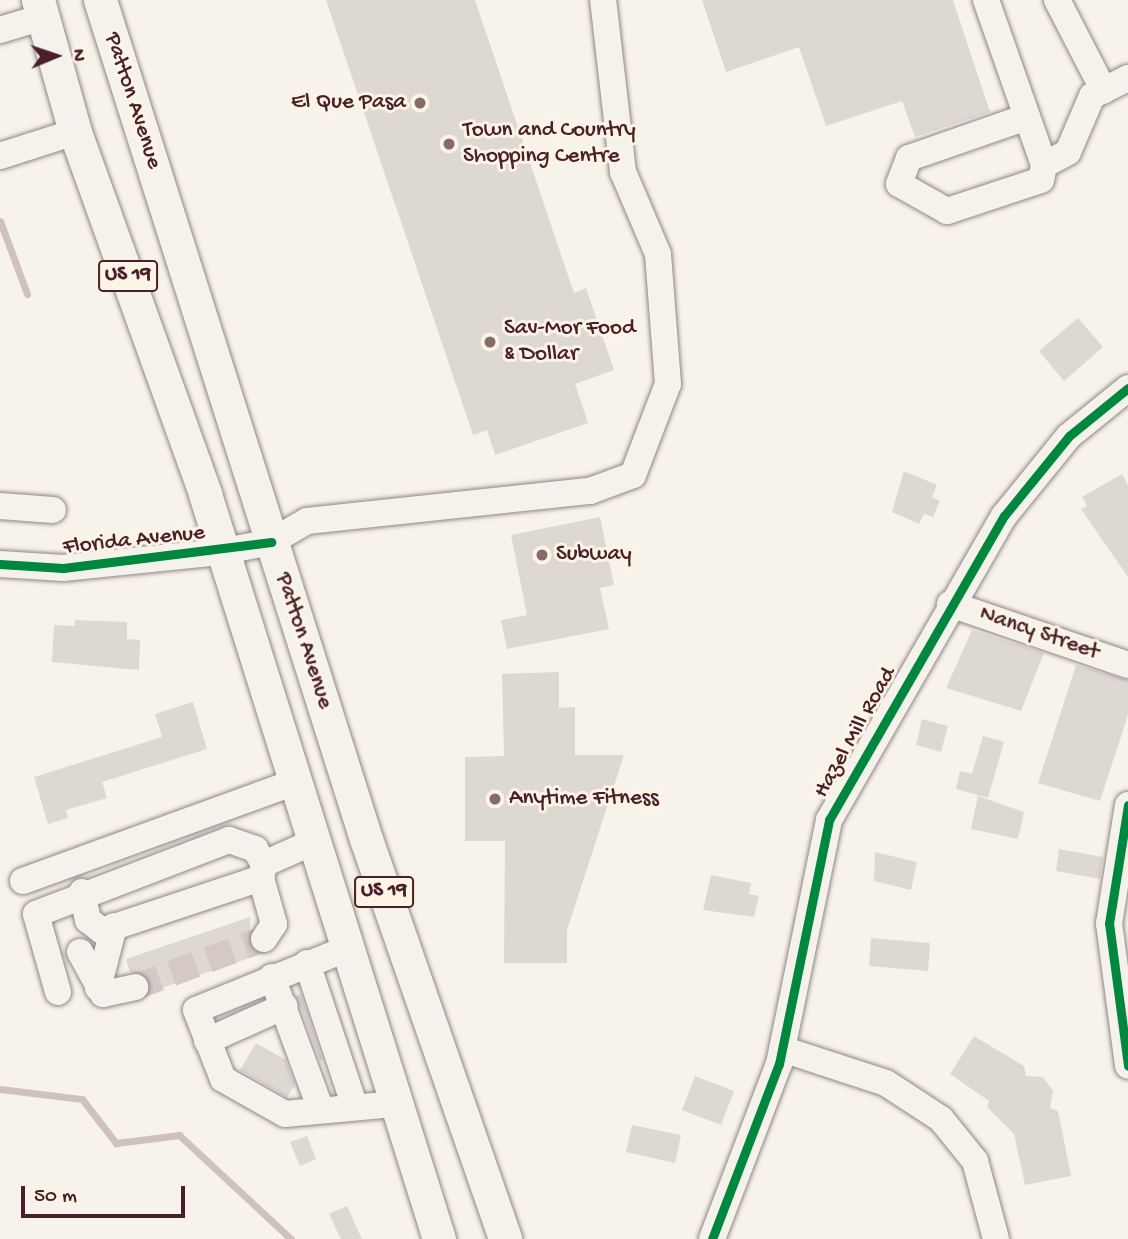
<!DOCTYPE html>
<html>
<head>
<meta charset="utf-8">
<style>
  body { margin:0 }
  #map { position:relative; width:1128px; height:1239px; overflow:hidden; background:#f7f3ea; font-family:"Gochi Hand",sans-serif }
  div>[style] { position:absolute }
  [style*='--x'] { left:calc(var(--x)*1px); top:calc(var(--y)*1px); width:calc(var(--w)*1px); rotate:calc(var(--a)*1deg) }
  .stream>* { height:7px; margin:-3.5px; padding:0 3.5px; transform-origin:3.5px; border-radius:3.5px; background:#d0c1ba }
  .building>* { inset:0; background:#ddd8d2 }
  .minor-tunnel>* { height:26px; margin-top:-13px; transform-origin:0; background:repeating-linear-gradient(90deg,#d4c9c4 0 26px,transparent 0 39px) }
  .roads { filter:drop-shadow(0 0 2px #908684) drop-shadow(0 0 2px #908684) }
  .minor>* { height:26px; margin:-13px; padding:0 13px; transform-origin:13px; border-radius:13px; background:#f5f2ec }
  .major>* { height:33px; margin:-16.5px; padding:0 16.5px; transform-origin:16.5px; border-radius:16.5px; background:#f5f2ec }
  .cycleway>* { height:9px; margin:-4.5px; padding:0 4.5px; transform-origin:4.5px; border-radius:4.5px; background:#00873e }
  .dots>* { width:19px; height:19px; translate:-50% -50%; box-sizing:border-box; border:4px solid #fcf5e5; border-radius:50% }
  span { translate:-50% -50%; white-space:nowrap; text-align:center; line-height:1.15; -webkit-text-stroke:6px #fcf5e5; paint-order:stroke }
  .shield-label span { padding:2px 5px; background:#fcf5e5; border:2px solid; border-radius:5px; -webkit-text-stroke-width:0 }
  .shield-label { font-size:21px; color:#4a1f2b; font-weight:700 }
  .street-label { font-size:23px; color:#4a1f2b }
  .poi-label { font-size:23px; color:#4a1f2b }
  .right { translate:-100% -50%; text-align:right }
  .left { translate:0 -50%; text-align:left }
  .north { position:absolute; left:21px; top:21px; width:70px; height:70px; -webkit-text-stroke:5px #fcf5e5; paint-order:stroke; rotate:88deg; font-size:19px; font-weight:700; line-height:28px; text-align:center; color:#4a1f2b }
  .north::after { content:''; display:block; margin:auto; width:24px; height:32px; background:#4a1f2b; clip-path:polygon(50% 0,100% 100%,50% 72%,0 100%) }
  .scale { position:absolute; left:21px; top:1186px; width:164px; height:32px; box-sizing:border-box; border:4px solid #4a1f2b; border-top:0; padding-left:9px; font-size:21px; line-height:24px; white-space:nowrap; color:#4a1f2b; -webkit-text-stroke:5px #fcf5e5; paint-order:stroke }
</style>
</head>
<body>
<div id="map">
  <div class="stream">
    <div style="--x:0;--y:221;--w:78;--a:69.7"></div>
    <div style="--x:0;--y:1089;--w:83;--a:7"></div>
    <div style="--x:82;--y:1099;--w:56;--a:52.3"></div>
    <div style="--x:116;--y:1143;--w:64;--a:-7.2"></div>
    <div style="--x:179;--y:1135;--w:153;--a:42.9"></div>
  </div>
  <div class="building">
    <div style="clip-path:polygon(326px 0,475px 0,574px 293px,586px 288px,614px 370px,575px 384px,588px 423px,495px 455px,487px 430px,473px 435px)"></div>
    <div style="clip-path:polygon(702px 0,953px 0,990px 112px,915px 137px,902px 101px,826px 126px,799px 47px,726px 72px)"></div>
    <div style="clip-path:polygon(1078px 318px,1103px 347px,1064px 381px,1039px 351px)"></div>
    <div style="clip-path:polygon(904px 471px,937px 485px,932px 497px,940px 501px,933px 517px,924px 514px,919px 524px,892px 512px)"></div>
    <div style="clip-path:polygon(1122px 474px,1128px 485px,1128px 577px,1081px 509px,1087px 506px,1082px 497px)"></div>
    <div style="clip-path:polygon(600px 517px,614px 585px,600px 588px,609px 629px,507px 649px,501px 620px,527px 615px,511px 535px)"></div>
    <div style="clip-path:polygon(75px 620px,127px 622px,127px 639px,140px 640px,139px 670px,52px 662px,54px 625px,75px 626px)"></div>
    <div style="clip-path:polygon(972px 630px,1044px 653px,1021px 711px,946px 688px)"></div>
    <div style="clip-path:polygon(1076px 665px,1128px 680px,1128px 715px,1100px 801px,1038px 783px)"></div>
    <div style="clip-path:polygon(559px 672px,559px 708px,575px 707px,575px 755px,624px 755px,567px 930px,567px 963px,504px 963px,505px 841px,465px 841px,465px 757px,504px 756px,502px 674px)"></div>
    <div style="clip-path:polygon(193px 702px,207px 749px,102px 782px,107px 798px,66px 810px,68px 818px,48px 824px,34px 777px,162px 737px,155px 714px)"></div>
    <div style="clip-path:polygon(922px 719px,948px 726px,941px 752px,916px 745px)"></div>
    <div style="clip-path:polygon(983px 736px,1004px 742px,988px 798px,956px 789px,960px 771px,972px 774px)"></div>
    <div style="clip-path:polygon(978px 796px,1024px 812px,1018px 839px,971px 829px)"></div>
    <div style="clip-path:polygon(1059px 849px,1103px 857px,1100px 879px,1056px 871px)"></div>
    <div style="clip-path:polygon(875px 852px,917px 862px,911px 890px,874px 881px)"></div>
    <div style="clip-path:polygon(711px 875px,751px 883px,749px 894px,759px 896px,754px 917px,703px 910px)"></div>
    <div style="clip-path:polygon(250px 917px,250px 945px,261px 954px,150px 992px,146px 976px,130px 972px,126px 959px)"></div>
    <div style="clip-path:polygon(871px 938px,930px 943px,928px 971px,869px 966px)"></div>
    <div style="clip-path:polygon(301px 994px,323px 1060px,320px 1061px,296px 996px)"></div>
    <div style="clip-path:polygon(974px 1036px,1024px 1066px,1026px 1076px,1043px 1077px,1053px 1091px,1050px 1108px,1058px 1111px,1071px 1176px,1025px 1185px,1014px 1134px,987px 1107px,989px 1101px,950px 1074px)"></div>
    <div style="clip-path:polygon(256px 1043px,286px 1060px,295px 1085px,287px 1097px,240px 1070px)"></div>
    <div style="clip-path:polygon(695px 1076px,734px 1091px,721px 1125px,682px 1110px)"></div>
    <div style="clip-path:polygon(632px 1125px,681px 1135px,675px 1163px,626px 1152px)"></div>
    <div style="clip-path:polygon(307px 1136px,316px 1159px,300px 1166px,290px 1142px)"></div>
    <div style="clip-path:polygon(347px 1206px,362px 1239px,341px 1239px,329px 1214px)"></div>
  </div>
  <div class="minor-tunnel">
    <div style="--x:135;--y:987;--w:138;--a:-20.4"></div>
  </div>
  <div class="roads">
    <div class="minor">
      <div style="--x:986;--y:0;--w:175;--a:70.6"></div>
      <div style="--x:1044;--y:165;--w:15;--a:101"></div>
      <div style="--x:1041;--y:180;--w:99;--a:161.7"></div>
      <div style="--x:947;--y:211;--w:55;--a:-150.6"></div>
      <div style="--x:899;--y:184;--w:28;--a:-69"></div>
      <div style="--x:909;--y:158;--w:125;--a:-19.2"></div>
      <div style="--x:1057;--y:0;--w:102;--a:62.7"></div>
      <div style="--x:0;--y:30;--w:45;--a:-16.8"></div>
      <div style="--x:0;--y:156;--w:79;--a:-17.7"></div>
      <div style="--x:1044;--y:165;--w:27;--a:-28"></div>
      <div style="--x:1068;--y:152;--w:61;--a:-66.8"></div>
      <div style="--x:1092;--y:96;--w:40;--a:-26.6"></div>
      <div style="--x:0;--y:506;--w:53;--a:4.3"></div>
      <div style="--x:0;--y:564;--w:63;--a:3.6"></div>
      <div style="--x:63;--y:568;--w:158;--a:-5.8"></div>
      <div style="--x:220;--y:552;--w:52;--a:-11.1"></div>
      <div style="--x:271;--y:542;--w:42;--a:-30.3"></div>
      <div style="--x:307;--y:521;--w:285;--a:-6.1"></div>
      <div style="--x:590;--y:491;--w:46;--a:-20.4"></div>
      <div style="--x:633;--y:475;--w:97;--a:-69"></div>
      <div style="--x:668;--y:384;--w:130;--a:-94.4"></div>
      <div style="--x:658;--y:254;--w:89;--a:-113.1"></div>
      <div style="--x:623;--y:172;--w:173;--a:-96.6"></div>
      <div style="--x:950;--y:604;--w:188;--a:18.9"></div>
      <div style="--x:1128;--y:805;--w:120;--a:99.1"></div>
      <div style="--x:1109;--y:923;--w:144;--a:82.4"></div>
      <div style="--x:23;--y:881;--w:286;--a:-20"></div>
      <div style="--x:82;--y:892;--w:29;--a:78"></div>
      <div style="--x:88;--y:920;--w:18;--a:38"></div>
      <div style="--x:102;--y:931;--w:168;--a:-18.4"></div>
      <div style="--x:264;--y:939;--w:18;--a:-56"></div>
      <div style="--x:274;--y:924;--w:48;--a:-105.8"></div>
      <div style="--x:261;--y:878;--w:14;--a:-78"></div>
      <div style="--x:346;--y:949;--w:162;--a:157.9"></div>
      <div style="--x:196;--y:1010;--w:74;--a:68.6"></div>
      <div style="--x:223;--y:1079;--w:71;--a:29.4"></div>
      <div style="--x:285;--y:1114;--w:109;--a:-5.2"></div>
      <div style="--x:80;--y:952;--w:48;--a:61.3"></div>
      <div style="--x:103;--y:994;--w:33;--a:-12"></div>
      <div style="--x:307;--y:963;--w:152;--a:71.6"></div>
      <div style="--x:272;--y:977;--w:142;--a:69.8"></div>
      <div style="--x:98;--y:988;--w:64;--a:-75.5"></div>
      <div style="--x:58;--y:992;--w:81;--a:-105.8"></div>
      <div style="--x:36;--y:914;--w:207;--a:-21"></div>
      <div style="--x:229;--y:840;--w:28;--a:19"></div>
      <div style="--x:255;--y:849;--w:17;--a:59"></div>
      <div style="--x:264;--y:864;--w:51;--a:-24.1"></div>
      <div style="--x:207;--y:1041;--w:85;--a:-24.2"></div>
      <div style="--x:782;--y:1049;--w:109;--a:18.1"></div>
      <div style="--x:886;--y:1083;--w:66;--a:33.2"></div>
      <div style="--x:941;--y:1119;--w:54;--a:51"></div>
      <div style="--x:975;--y:1161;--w:81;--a:74.9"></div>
      <div style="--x:712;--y:1239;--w:187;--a:-69.1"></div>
      <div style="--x:779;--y:1064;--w:249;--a:-78.4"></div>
      <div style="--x:829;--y:820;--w:351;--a:-60.1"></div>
      <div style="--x:1004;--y:516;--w:103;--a:-50.9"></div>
      <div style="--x:1069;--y:436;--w:76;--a:-39.1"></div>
    </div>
    <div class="major">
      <div style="--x:38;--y:0;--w:137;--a:74.3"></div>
      <div style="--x:75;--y:132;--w:385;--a:70.2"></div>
      <div style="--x:205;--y:494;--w:781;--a:72.56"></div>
      <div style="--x:100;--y:0;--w:880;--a:72.41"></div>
      <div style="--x:366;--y:839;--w:423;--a:70.8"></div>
    </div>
  </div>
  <div class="cycleway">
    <div style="--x:0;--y:564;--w:63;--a:3.6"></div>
    <div style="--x:63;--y:568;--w:210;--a:-7.1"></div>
    <div style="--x:1128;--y:805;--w:120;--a:99.1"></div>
    <div style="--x:1109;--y:923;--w:144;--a:82.4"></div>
    <div style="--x:712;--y:1239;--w:187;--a:-69.1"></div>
    <div style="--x:779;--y:1064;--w:249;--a:-78.4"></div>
    <div style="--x:829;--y:820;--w:351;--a:-60.1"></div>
    <div style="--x:1004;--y:516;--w:103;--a:-50.9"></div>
    <div style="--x:1069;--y:436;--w:76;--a:-39.1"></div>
  </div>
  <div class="dots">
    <div style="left:420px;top:103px;background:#87696e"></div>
    <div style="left:449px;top:144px;background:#87696e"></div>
    <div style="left:490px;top:342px;background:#87696e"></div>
    <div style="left:542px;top:555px;background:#87696e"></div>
    <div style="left:495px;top:799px;background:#87696e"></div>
  </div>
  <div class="shield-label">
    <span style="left:128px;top:276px">US 19</span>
    <span style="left:384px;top:892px">US 19</span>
  </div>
  <div class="street-label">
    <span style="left:132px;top:101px;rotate:72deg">Patton Avenue</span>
    <span style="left:134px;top:541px;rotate:-6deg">Florida Avenue</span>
    <span style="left:1039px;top:634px;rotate:19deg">Nancy Street</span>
    <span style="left:303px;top:641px;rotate:72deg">Patton Avenue</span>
    <span style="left:856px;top:733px;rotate:-61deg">Hazel Mill Road</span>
  </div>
  <div class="poi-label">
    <span class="right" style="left:406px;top:103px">El Que Pasa</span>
    <span class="left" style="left:463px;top:144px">Town and Country<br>Shopping Centre</span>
    <span class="left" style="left:504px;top:342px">Sav-Mor Food<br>&amp; Dollar</span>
    <span class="left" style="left:556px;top:555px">Subway</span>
    <span class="left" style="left:509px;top:799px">Anytime Fitness</span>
  </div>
  <div class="north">N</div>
  <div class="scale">50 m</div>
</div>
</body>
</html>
